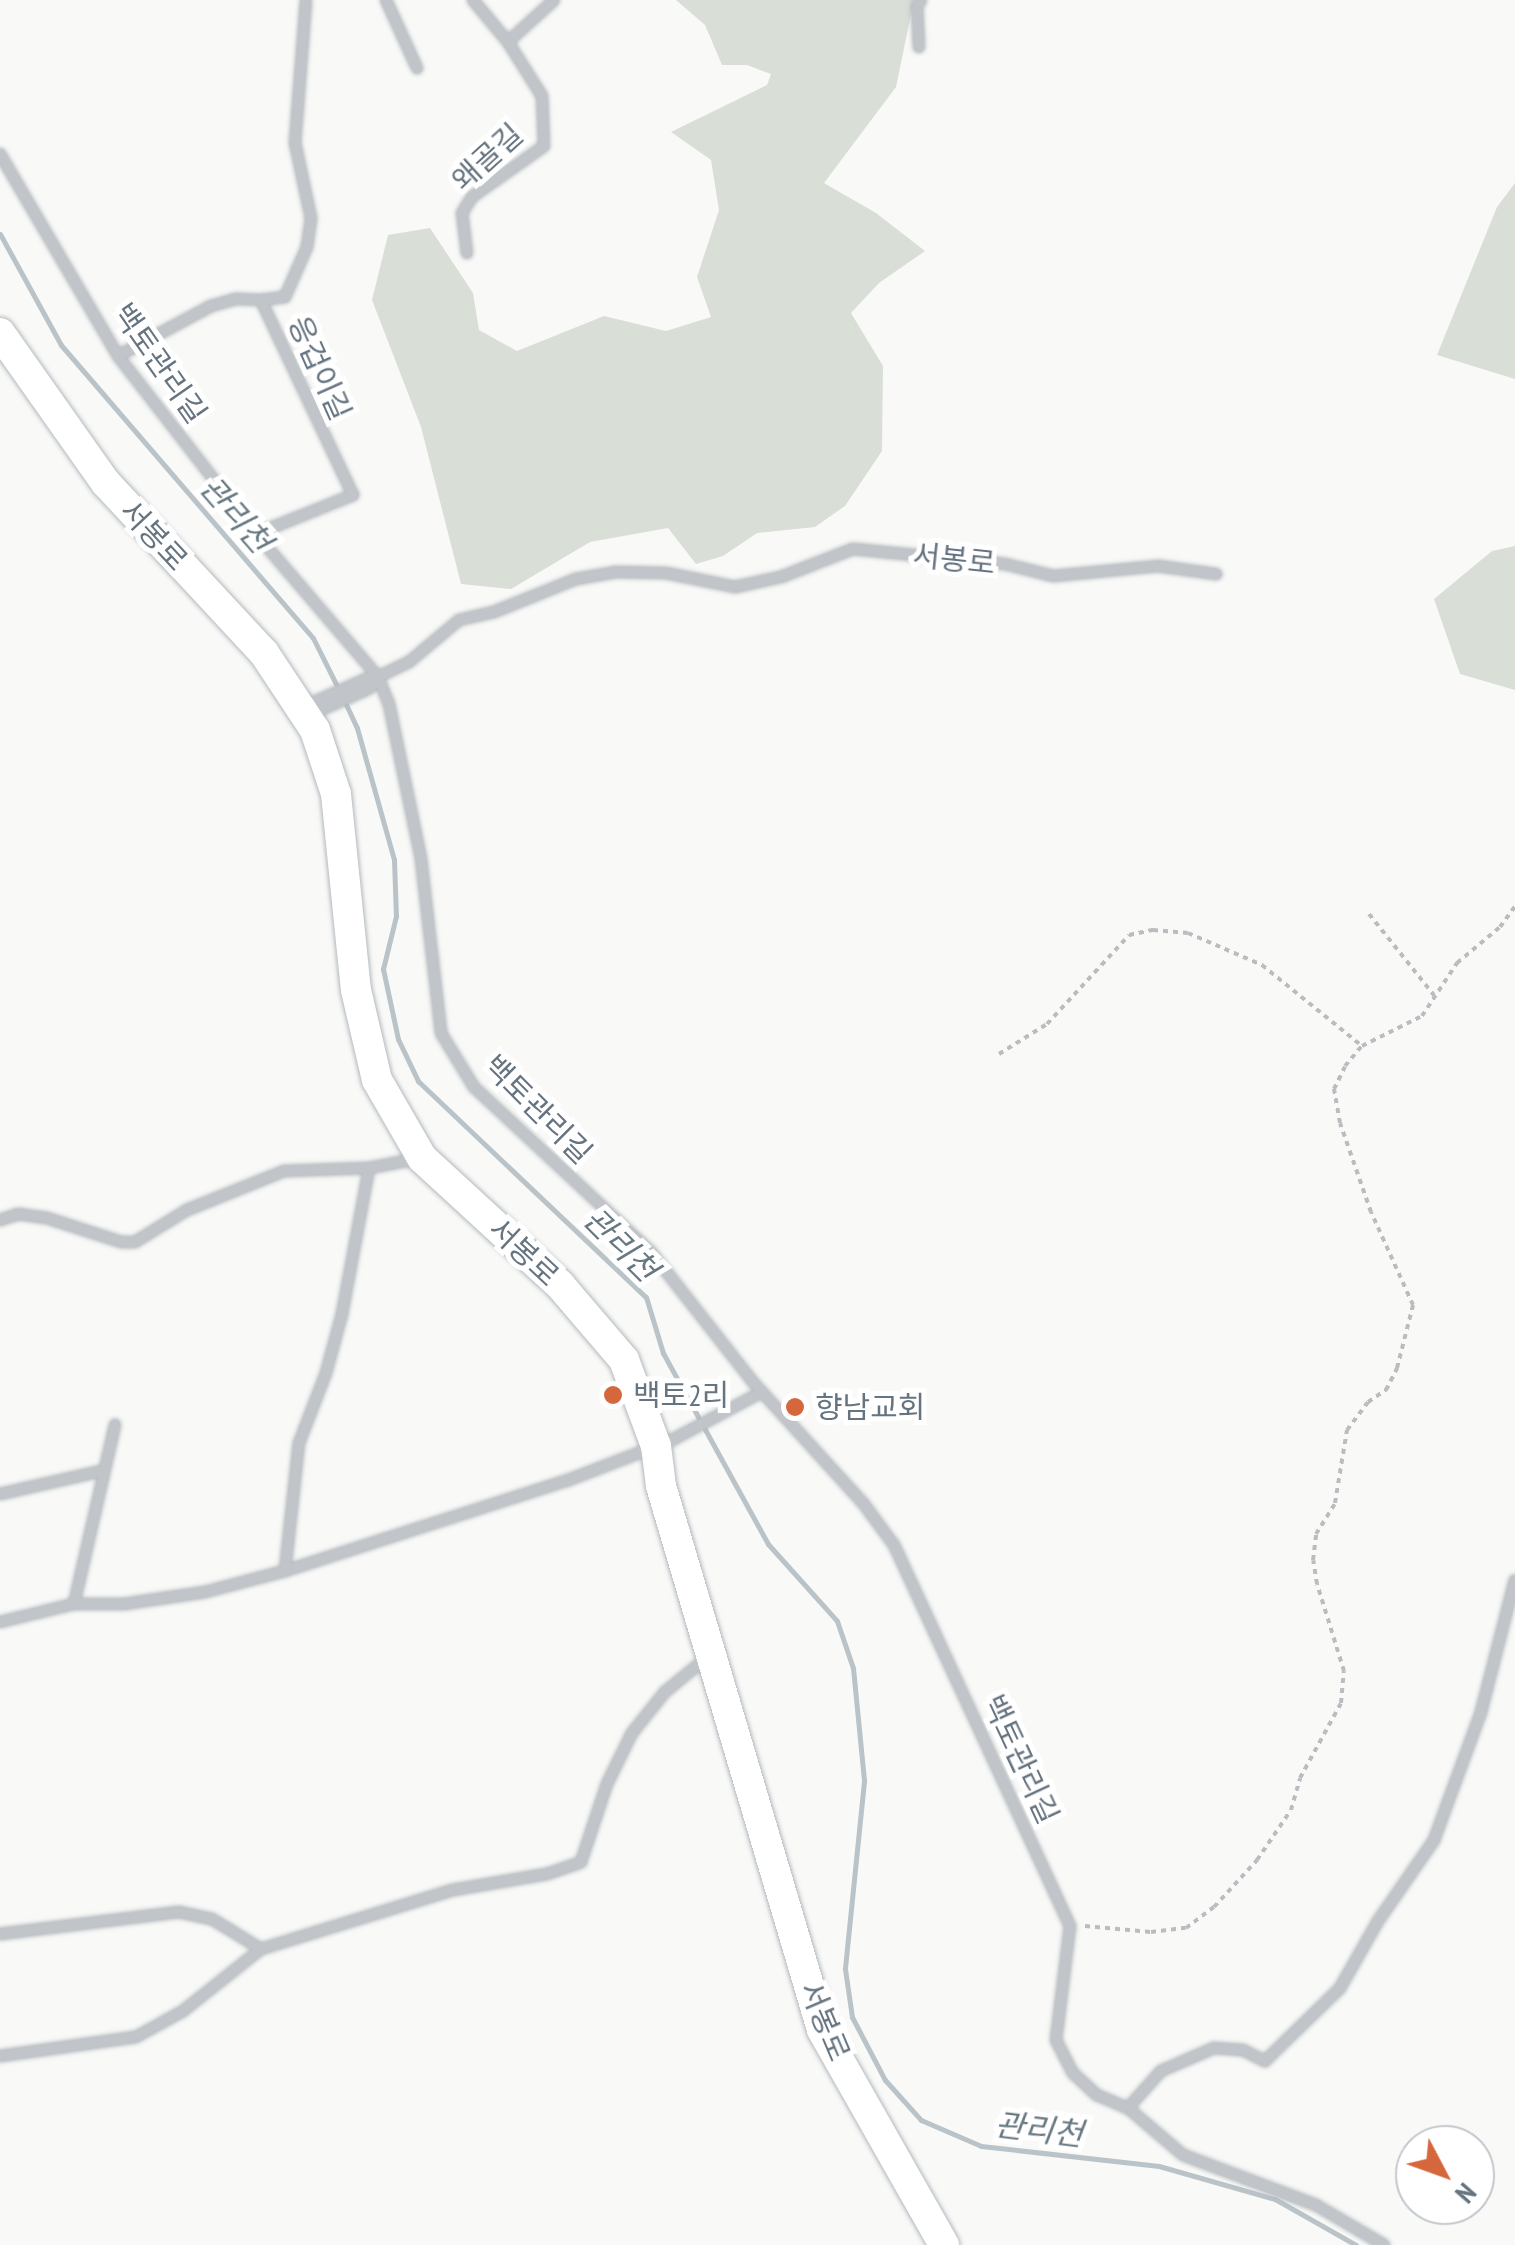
<!DOCTYPE html>
<html>
<head>
<meta charset="utf-8">
<style>
  body { margin:0 }
  #map { position:relative; width:1515px; height:2245px; overflow:hidden; background:#f9faf8; font-family:"PT Sans Narrow","Noto Sans KR",sans-serif }
  div>[style] { position:absolute }
  [style*='--x'] { left:calc(var(--x)*1px); top:calc(var(--y)*1px); width:calc(var(--w)*1px); rotate:calc(var(--a)*1deg) }
  .green>* { inset:0; background:#d9ded7 }
  .stream>* { height:5px; margin:-2.5px; padding:0 2.5px; transform-origin:2.5px; border-radius:2.5px; background:#bac3c8 }
  .path>* { height:4px; margin-top:-2px; transform-origin:0; background:repeating-linear-gradient(90deg,#babdc0 0 5px,transparent 0 10px) }
  .roads { filter:drop-shadow(0 0 2px #b4b9be) drop-shadow(0 0 2px #b4b9be) }
  .service>* { height:10px; margin:-5px; padding:0 5px; transform-origin:5px; border-radius:5px; background:#c1c5c9 }
  .minor>* { height:20px; margin:-10px; padding:0 10px; transform-origin:10px; border-radius:10px; background:#c1c5c9 }
  .secondary>* { height:30px; margin:-15px; padding:0 15px; transform-origin:15px; border-radius:15px; background:#fff }
  .dots>* { width:28px; height:28px; translate:-50% -50%; box-sizing:border-box; border:5px solid #fff; border-radius:50% }
  span { translate:-50% -50%; white-space:nowrap; text-align:center; line-height:1.15; -webkit-text-stroke:10px #fff; paint-order:stroke }
  .street-label { font-size:30px; color:#667480 }
  .poi-label { font-size:30px; color:#667480 }
  .left { translate:0 -50%; text-align:left }
  .water-label { font-size:32px; color:#677881; font-style:italic }
  .north { position:absolute; left:1395px; top:2125px; width:100px; height:100px; box-sizing:border-box; background:#fff; border:2px solid #c2c7cc; border-radius:50%; rotate:131deg; font-size:28px; font-weight:700; line-height:40px; text-align:center; color:#667480 }
  .north::after { content:''; display:block; margin:auto; width:35px; height:45px; background:#d5673c; clip-path:polygon(50% 0,100% 100%,50% 72%,0 100%) }
</style>
</head>
<body>
<div id="map">
  <div class="green">
    <div style="clip-path:polygon(676px 0,914px 0,896px 87px,824px 183px,876px 213px,925px 251px,879px 283px,851px 313px,883px 366px,882px 451px,845px 506px,815px 527px,757px 533px,723px 556px,696px 564px,668px 528px,590px 542px,511px 589px,461px 584px,421px 427px,372px 300px,388px 235px,430px 228px,473px 293px,479px 330px,517px 351px,604px 316px,666px 331px,711px 317px,697px 277px,719px 210px,711px 160px,671px 132px,767px 85px,771px 74px,747px 65px,722px 65px,705px 25px)"></div>
    <div style="clip-path:polygon(1515px 183px,1515px 379px,1437px 355px,1497px 207px)"></div>
    <div style="clip-path:polygon(1515px 546px,1515px 690px,1460px 674px,1434px 599px,1492px 551px)"></div>
  </div>
  <div class="stream">
    <div style="--x:0;--y:234;--w:127;--a:61.2"></div>
    <div style="--x:61;--y:345;--w:386;--a:49.3"></div>
    <div style="--x:313;--y:638;--w:56;--a:63.4"></div>
    <div style="--x:343;--y:698;--w:33;--a:65"></div>
    <div style="--x:357;--y:728;--w:137;--a:74.3"></div>
    <div style="--x:394;--y:860;--w:56;--a:88"></div>
    <div style="--x:396;--y:916;--w:55;--a:103.8"></div>
    <div style="--x:383;--y:969;--w:72;--a:77.9"></div>
    <div style="--x:398;--y:1039;--w:47;--a:64.5"></div>
    <div style="--x:418;--y:1081;--w:314;--a:43.5"></div>
    <div style="--x:646;--y:1297;--w:59;--a:73.1"></div>
    <div style="--x:663;--y:1353;--w:218;--a:61.2"></div>
    <div style="--x:768;--y:1544;--w:103;--a:48.1"></div>
    <div style="--x:837;--y:1621;--w:50;--a:71.2"></div>
    <div style="--x:853;--y:1668;--w:114;--a:84.4"></div>
    <div style="--x:864;--y:1781;--w:189;--a:95.8"></div>
    <div style="--x:845;--y:1969;--w:49;--a:81.7"></div>
    <div style="--x:852;--y:2017;--w:71;--a:62.4"></div>
    <div style="--x:885;--y:2080;--w:54;--a:48"></div>
    <div style="--x:921;--y:2120;--w:65;--a:23.4"></div>
    <div style="--x:981;--y:2146;--w:179;--a:6.4"></div>
    <div style="--x:1159;--y:2166;--w:121;--a:15.9"></div>
    <div style="--x:1275;--y:2199;--w:93;--a:29.6"></div>
  </div>
  <div class="path">
    <div style="--x:1369;--y:914;--w:104;--a:51.3"></div>
    <div style="--x:999;--y:1054;--w:57;--a:-32"></div>
    <div style="--x:1047;--y:1024;--w:121;--a:-47.3"></div>
    <div style="--x:1129;--y:935;--w:25;--a:-12"></div>
    <div style="--x:1153;--y:930;--w:35;--a:5"></div>
    <div style="--x:1188;--y:933;--w:81;--a:23.4"></div>
    <div style="--x:1262;--y:965;--w:129;--a:39"></div>
    <div style="--x:1085;--y:1926;--w:66;--a:5.2"></div>
    <div style="--x:1151;--y:1932;--w:35;--a:-7"></div>
    <div style="--x:1186;--y:1928;--w:35;--a:-37"></div>
    <div style="--x:1214;--y:1907;--w:64;--a:-47.5"></div>
    <div style="--x:1257;--y:1860;--w:60;--a:-55.8"></div>
    <div style="--x:1291;--y:1810;--w:33;--a:-74"></div>
    <div style="--x:1300;--y:1778;--w:85;--a:-61.3"></div>
    <div style="--x:1341;--y:1703;--w:32;--a:-85"></div>
    <div style="--x:1344;--y:1671;--w:91;--a:-107.2"></div>
    <div style="--x:1317;--y:1584;--w:24;--a:-99"></div>
    <div style="--x:1313;--y:1560;--w:26;--a:-83"></div>
    <div style="--x:1316;--y:1534;--w:36;--a:-58"></div>
    <div style="--x:1335;--y:1503;--w:74;--a:-80.7"></div>
    <div style="--x:1347;--y:1430;--w:35;--a:-53"></div>
    <div style="--x:1368;--y:1402;--w:22;--a:-34"></div>
    <div style="--x:1386;--y:1390;--w:25;--a:-63"></div>
    <div style="--x:1397;--y:1368;--w:65;--a:-75.7"></div>
    <div style="--x:1413;--y:1305;--w:102;--a:-114.3"></div>
    <div style="--x:1371;--y:1212;--w:94;--a:-109.2"></div>
    <div style="--x:1340;--y:1123;--w:35;--a:-100"></div>
    <div style="--x:1334;--y:1089;--w:25;--a:-64"></div>
    <div style="--x:1345;--y:1066;--w:26;--a:-50"></div>
    <div style="--x:1362;--y:1046;--w:67;--a:-26.6"></div>
    <div style="--x:1422;--y:1016;--w:64;--a:-56.6"></div>
    <div style="--x:1457;--y:963;--w:56;--a:-39.9"></div>
    <div style="--x:1500;--y:927;--w:26;--a:-54"></div>
  </div>
  <div class="roads">
    <div class="service">
      <div style="--x:386;--y:0;--w:75;--a:65.5"></div>
      <div style="--x:508;--y:42;--w:62;--a:-42.4"></div>
      <div style="--x:919;--y:47;--w:41;--a:-92.8"></div>
      <div style="--x:917;--y:6;--w:7;--a:-56"></div>
      <div style="--x:0;--y:154;--w:234;--a:59.7"></div>
      <div style="--x:118;--y:356;--w:225;--a:52.2"></div>
      <div style="--x:256;--y:534;--w:188;--a:49.5"></div>
      <div style="--x:378;--y:677;--w:29;--a:68"></div>
      <div style="--x:389;--y:704;--w:158;--a:78.3"></div>
      <div style="--x:421;--y:859;--w:175;--a:83.4"></div>
      <div style="--x:441;--y:1033;--w:63;--a:58.6"></div>
      <div style="--x:474;--y:1087;--w:242;--a:43"></div>
      <div style="--x:651;--y:1252;--w:164;--a:51.9"></div>
      <div style="--x:752;--y:1381;--w:165;--a:47.7"></div>
      <div style="--x:863;--y:1503;--w:52;--a:53.6"></div>
      <div style="--x:894;--y:1545;--w:420;--a:65.2"></div>
      <div style="--x:1070;--y:1926;--w:115;--a:97"></div>
      <div style="--x:1056;--y:2040;--w:37;--a:63"></div>
      <div style="--x:1073;--y:2073;--w:33;--a:43"></div>
      <div style="--x:1097;--y:2095;--w:34;--a:23"></div>
      <div style="--x:1128;--y:2108;--w:72;--a:40.5"></div>
      <div style="--x:1183;--y:2155;--w:142;--a:20.6"></div>
      <div style="--x:1316;--y:2205;--w:79;--a:30.5"></div>
      <div style="--x:467;--y:253;--w:40;--a:-97.1"></div>
      <div style="--x:462;--y:213;--w:19;--a:-58"></div>
      <div style="--x:472;--y:197;--w:88;--a:-35.3"></div>
      <div style="--x:544;--y:146;--w:50;--a:-92.3"></div>
      <div style="--x:542;--y:96;--w:64;--a:-122.2"></div>
      <div style="--x:508;--y:42;--w:55;--a:-129.8"></div>
      <div style="--x:118;--y:356;--w:106;--a:-28.3"></div>
      <div style="--x:211;--y:306;--w:26;--a:-16"></div>
      <div style="--x:236;--y:299;--w:25;--a:2"></div>
      <div style="--x:256;--y:534;--w:105;--a:-21.9"></div>
      <div style="--x:353;--y:495;--w:216;--a:-115.3"></div>
      <div style="--x:261;--y:300;--w:24;--a:-7"></div>
      <div style="--x:285;--y:297;--w:55;--a:-66.3"></div>
      <div style="--x:307;--y:247;--w:29;--a:-82"></div>
      <div style="--x:311;--y:218;--w:77;--a:-102"></div>
      <div style="--x:295;--y:143;--w:143;--a:-85.6"></div>
      <div style="--x:376;--y:678;--w:37;--a:-26"></div>
      <div style="--x:409;--y:662;--w:65;--a:-40"></div>
      <div style="--x:459;--y:620;--w:36;--a:-13"></div>
      <div style="--x:494;--y:612;--w:88;--a:-21.9"></div>
      <div style="--x:576;--y:579;--w:40;--a:-10"></div>
      <div style="--x:615;--y:572;--w:51;--a:1.1"></div>
      <div style="--x:666;--y:573;--w:70;--a:11.5"></div>
      <div style="--x:735;--y:587;--w:47;--a:-12.3"></div>
      <div style="--x:781;--y:577;--w:77;--a:-21.3"></div>
      <div style="--x:853;--y:549;--w:153;--a:5.6"></div>
      <div style="--x:1005;--y:564;--w:49;--a:14"></div>
      <div style="--x:1053;--y:576;--w:105;--a:-5.4"></div>
      <div style="--x:1158;--y:566;--w:59;--a:7.9"></div>
      <div style="--x:0;--y:1220;--w:19;--a:-18"></div>
      <div style="--x:18;--y:1214;--w:29;--a:8"></div>
      <div style="--x:47;--y:1218;--w:78;--a:18"></div>
      <div style="--x:121;--y:1242;--w:14;--a:0"></div>
      <div style="--x:135;--y:1242;--w:61;--a:-31.6"></div>
      <div style="--x:187;--y:1210;--w:105;--a:-21.9"></div>
      <div style="--x:284;--y:1171;--w:85;--a:-2"></div>
      <div style="--x:369;--y:1168;--w:48;--a:-10.8"></div>
      <div style="--x:0;--y:1494;--w:104;--a:-12.8"></div>
      <div style="--x:285;--y:1571;--w:129;--a:-83.8"></div>
      <div style="--x:299;--y:1443;--w:75;--a:-68.9"></div>
      <div style="--x:326;--y:1373;--w:61;--a:-74.8"></div>
      <div style="--x:342;--y:1314;--w:148;--a:-79.5"></div>
      <div style="--x:74;--y:1604;--w:184;--a:-77.1"></div>
      <div style="--x:0;--y:1622;--w:76;--a:-13.7"></div>
      <div style="--x:74;--y:1604;--w:50;--a:0"></div>
      <div style="--x:124;--y:1604;--w:82;--a:-8.4"></div>
      <div style="--x:205;--y:1592;--w:83;--a:-14.7"></div>
      <div style="--x:285;--y:1571;--w:295;--a:-17.8"></div>
      <div style="--x:566;--y:1481;--w:114;--a:-21.1"></div>
      <div style="--x:672;--y:1440;--w:102;--a:-28.1"></div>
      <div style="--x:0;--y:1934;--w:180;--a:-7"></div>
      <div style="--x:179;--y:1912;--w:34;--a:12"></div>
      <div style="--x:212;--y:1919;--w:57;--a:31.5"></div>
      <div style="--x:0;--y:2056;--w:137;--a:-8"></div>
      <div style="--x:136;--y:2037;--w:54;--a:-29"></div>
      <div style="--x:183;--y:2011;--w:100;--a:-38.5"></div>
      <div style="--x:261;--y:1949;--w:201;--a:-17.1"></div>
      <div style="--x:453;--y:1890;--w:95;--a:-9.7"></div>
      <div style="--x:547;--y:1874;--w:36;--a:-19"></div>
      <div style="--x:581;--y:1862;--w:82;--a:-71.6"></div>
      <div style="--x:607;--y:1784;--w:57;--a:-63.9"></div>
      <div style="--x:632;--y:1733;--w:53;--a:-51.2"></div>
      <div style="--x:665;--y:1692;--w:57;--a:-39.3"></div>
      <div style="--x:1128;--y:2108;--w:50;--a:-48.3"></div>
      <div style="--x:1161;--y:2071;--w:58;--a:-23.5"></div>
      <div style="--x:1214;--y:2048;--w:29;--a:4"></div>
      <div style="--x:1243;--y:2050;--w:25;--a:27"></div>
      <div style="--x:1265;--y:2061;--w:105;--a:-44.2"></div>
      <div style="--x:1340;--y:1988;--w:77;--a:-60.4"></div>
      <div style="--x:1378;--y:1921;--w:98;--a:-55.3"></div>
      <div style="--x:1434;--y:1840;--w:136;--a:-69.8"></div>
      <div style="--x:1481;--y:1712;--w:136;--a:-75.6"></div>
    </div>
    <div class="minor">
      <div style="--x:304;--y:712;--w:69;--a:-24"></div>
    </div>
    <div class="secondary">
      <div style="--x:0;--y:333;--w:184;--a:54.8"></div>
      <div style="--x:106;--y:483;--w:232;--a:47.1"></div>
      <div style="--x:264;--y:653;--w:92;--a:56.5"></div>
      <div style="--x:315;--y:730;--w:67;--a:71.8"></div>
      <div style="--x:336;--y:794;--w:197;--a:84.2"></div>
      <div style="--x:356;--y:990;--w:92;--a:76.9"></div>
      <div style="--x:377;--y:1080;--w:90;--a:60"></div>
      <div style="--x:422;--y:1158;--w:188;--a:42.6"></div>
      <div style="--x:560;--y:1285;--w:99;--a:49.5"></div>
      <div style="--x:624;--y:1360;--w:92;--a:69.6"></div>
      <div style="--x:656;--y:1446;--w:40;--a:82.9"></div>
      <div style="--x:661;--y:1486;--w:567;--a:73.51"></div>
      <div style="--x:822;--y:2030;--w:247;--a:60.4"></div>
    </div>
  </div>
  <div class="dots">
    <div style="left:613px;top:1395px;background:#d5673c"></div>
    <div style="left:795px;top:1407px;background:#d5673c"></div>
  </div>
  <div class="street-label">
    <span style="left:487px;top:157px;rotate:-42deg">왜골길</span>
    <span style="left:160px;top:363px;rotate:55deg">백토관리길</span>
    <span style="left:320px;top:368px;rotate:66deg">응겁이길</span>
    <span style="left:154px;top:535px;rotate:47deg">서봉로</span>
    <span style="left:954px;top:559px;rotate:6deg">서봉로</span>
    <span style="left:538px;top:1109px;rotate:45deg">백토관리길</span>
    <span style="left:524px;top:1252px;rotate:43deg">서봉로</span>
    <span style="left:1021px;top:1759px;rotate:65deg">백토관리길</span>
    <span style="left:825px;top:2021px;rotate:67deg">서봉로</span>
  </div>
  <div class="poi-label">
    <span class="left" style="left:633px;top:1395px">백토2리</span>
    <span class="left" style="left:815px;top:1407px">향남교회</span>
  </div>
  <div class="water-label">
    <span style="left:236px;top:514px;rotate:49deg">관리천</span>
    <span style="left:621px;top:1244px;rotate:45deg">관리천</span>
    <span style="left:1039px;top:2129px;rotate:7deg">관리천</span>
  </div>
  <div class="north">N</div>
</div>
</body>
</html>
